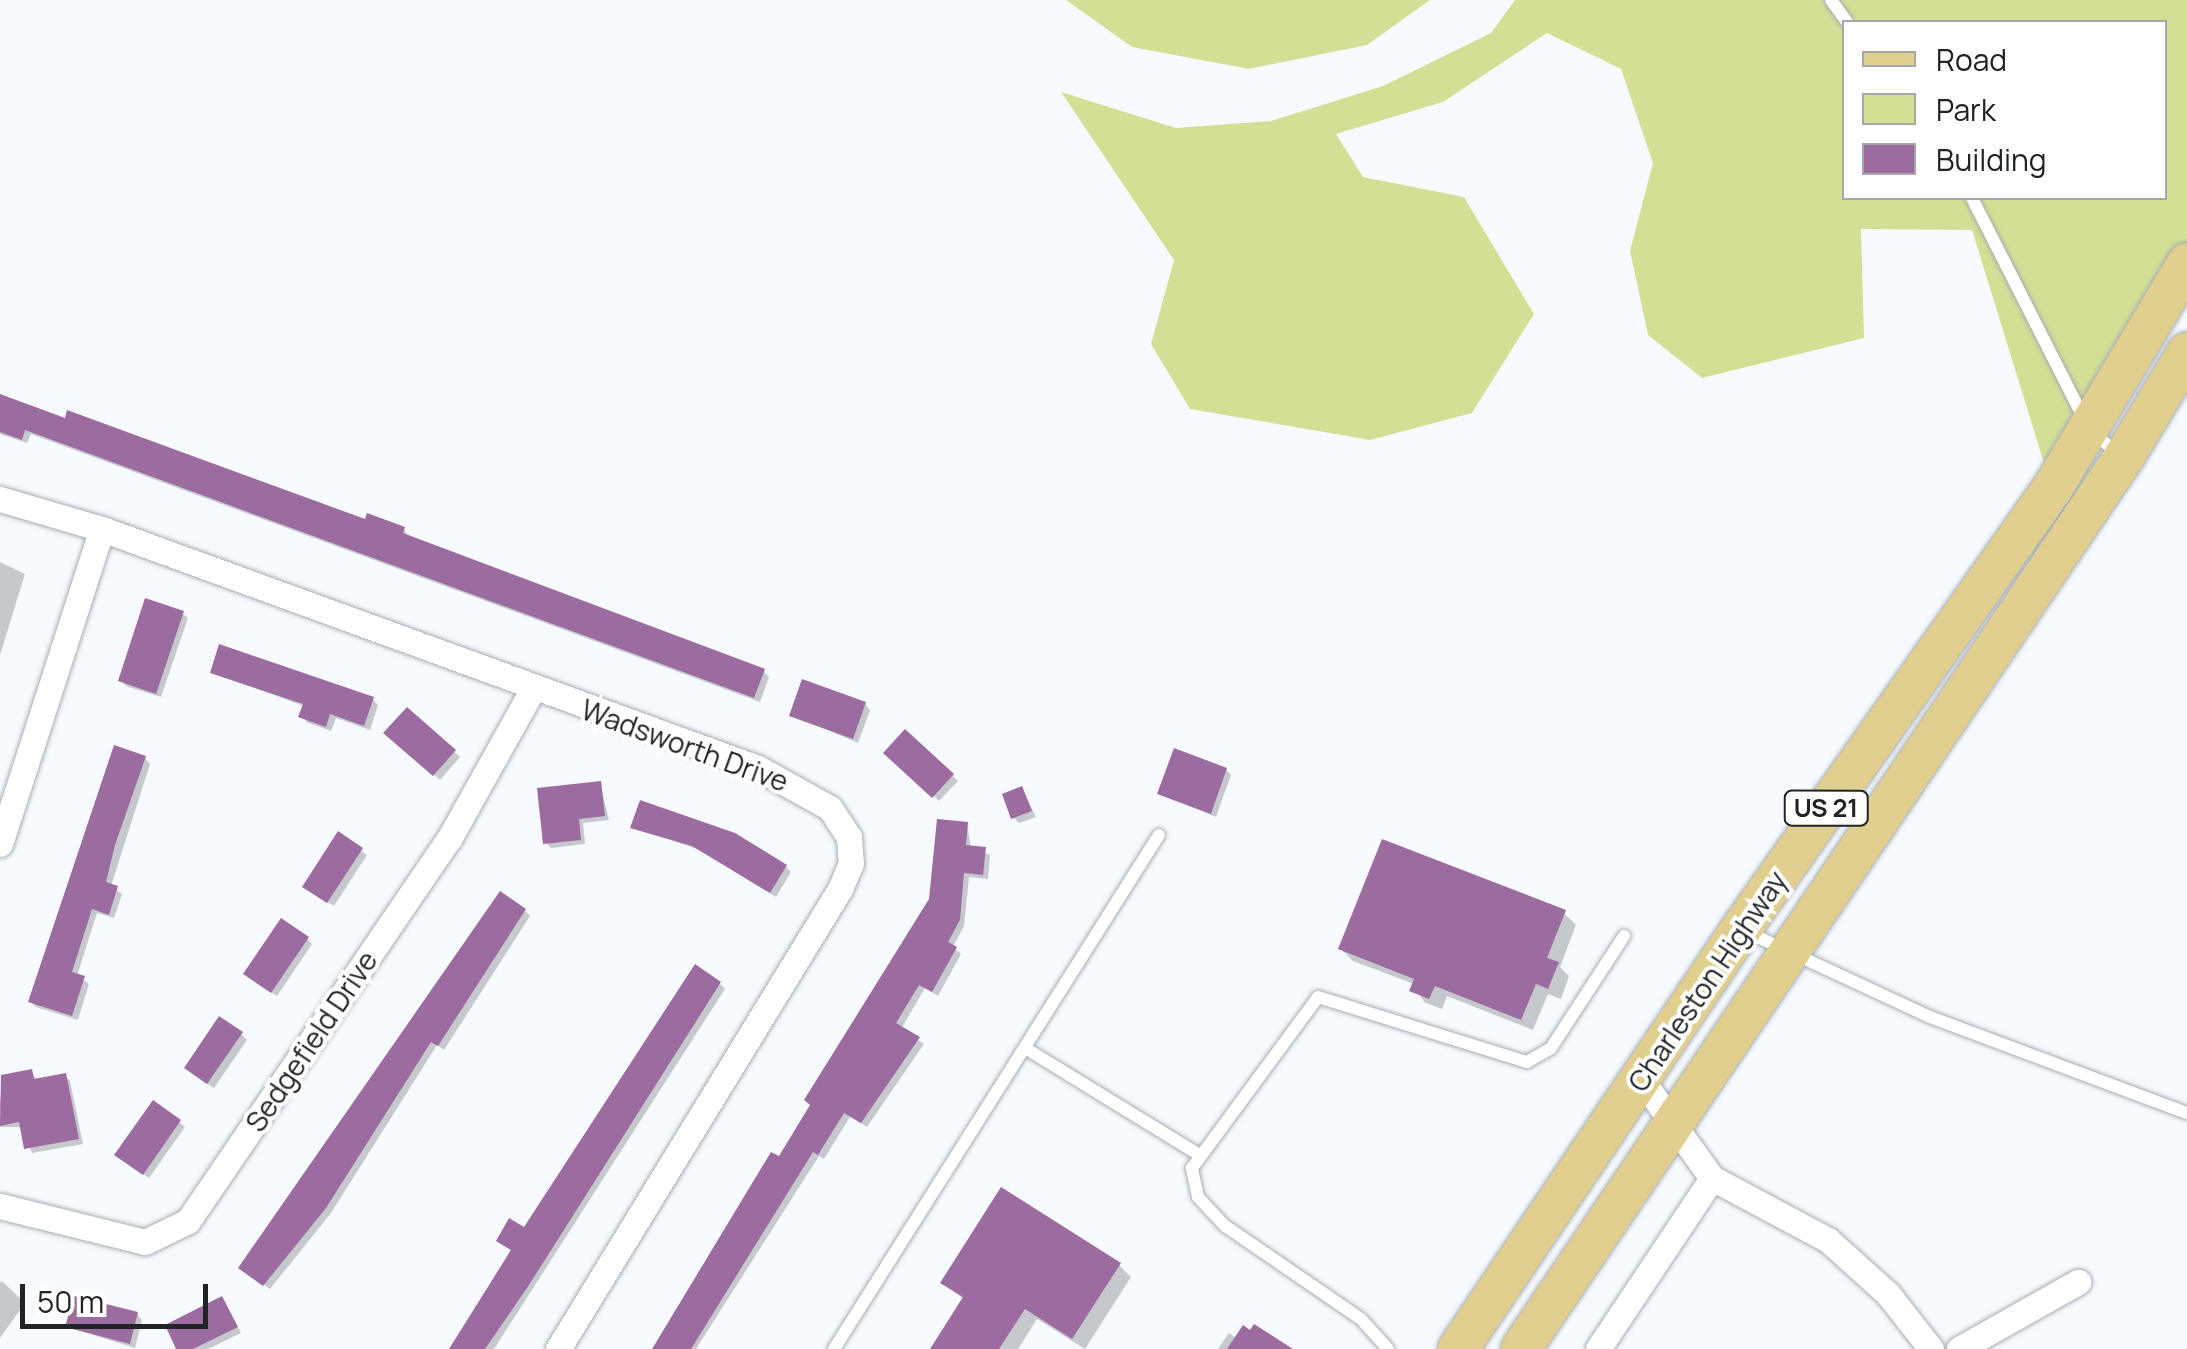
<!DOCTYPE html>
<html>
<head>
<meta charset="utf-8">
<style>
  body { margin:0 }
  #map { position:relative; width:2187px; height:1349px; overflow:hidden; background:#f7fbff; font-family:Manrope,sans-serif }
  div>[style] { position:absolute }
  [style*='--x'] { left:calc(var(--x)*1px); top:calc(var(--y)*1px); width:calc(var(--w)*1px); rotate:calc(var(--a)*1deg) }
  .green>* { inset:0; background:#d4df96 }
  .shadow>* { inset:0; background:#0003 }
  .building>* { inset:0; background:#9c6b9f }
  .roads { filter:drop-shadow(0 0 2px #a7adb2) drop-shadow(0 0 2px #a7adb2) }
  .service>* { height:12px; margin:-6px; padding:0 6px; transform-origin:6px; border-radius:6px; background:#fff }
  .minor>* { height:25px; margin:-12.5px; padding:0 12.5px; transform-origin:12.5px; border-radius:12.5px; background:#fff }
  .primary>* { height:40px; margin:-20px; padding:0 20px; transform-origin:20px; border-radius:20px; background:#e0cf8e }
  span { translate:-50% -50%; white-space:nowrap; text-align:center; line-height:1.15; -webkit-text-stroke:8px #fff; paint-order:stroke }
  .shield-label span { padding:2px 8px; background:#fff; border:2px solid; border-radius:8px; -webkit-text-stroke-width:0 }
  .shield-label { font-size:25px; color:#202325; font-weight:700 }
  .street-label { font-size:28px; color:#202325 }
  .legend { position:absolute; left:1842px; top:20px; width:325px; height:180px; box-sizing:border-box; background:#fff; border:2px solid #a6a7a8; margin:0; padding:12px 18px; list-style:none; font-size:30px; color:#202325 }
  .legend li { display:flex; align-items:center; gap:20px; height:50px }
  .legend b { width:50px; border:2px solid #a6a7a8 }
  .scale { position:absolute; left:20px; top:1284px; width:188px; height:45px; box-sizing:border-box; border:5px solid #202325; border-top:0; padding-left:12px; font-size:30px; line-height:35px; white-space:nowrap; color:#202325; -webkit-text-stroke:8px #fff; paint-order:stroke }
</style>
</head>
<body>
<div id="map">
  <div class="green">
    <div style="clip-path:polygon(1066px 0,1430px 0,1367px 45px,1249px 69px,1132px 47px)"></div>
    <div style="clip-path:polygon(evenodd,1515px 0,2187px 0,2187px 263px,2052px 489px,1972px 230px,1861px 229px,1864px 338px,1702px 378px,1648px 335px,1630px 251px,1653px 163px,1621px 69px,1547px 33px,1443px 102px,1336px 134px,1363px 177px,1464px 197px,1534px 314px,1472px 413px,1370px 440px,1190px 409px,1151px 344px,1174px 260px,1061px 92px,1176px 128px,1271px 121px,1383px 86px,1491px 33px,1515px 0,1844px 22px,2164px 22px,2164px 198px,1844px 198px,1844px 22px)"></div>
  </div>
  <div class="shadow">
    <div style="clip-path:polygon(0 397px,366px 522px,404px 529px,408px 537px,763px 671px,769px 677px,760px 702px,31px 434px,27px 443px,0 434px)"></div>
    <div style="clip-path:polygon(0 562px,25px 574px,0 655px)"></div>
    <div style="clip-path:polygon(182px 613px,188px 618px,161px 697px,126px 686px,121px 680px)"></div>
    <div style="clip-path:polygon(213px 673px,373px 700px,378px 705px,370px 730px,336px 718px,331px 731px,306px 722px,304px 706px)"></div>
    <div style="clip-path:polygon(865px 704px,870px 710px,858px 743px,792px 715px)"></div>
    <div style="clip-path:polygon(407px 710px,460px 757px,440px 780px,387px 733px)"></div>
    <div style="clip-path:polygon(906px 733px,958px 781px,939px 801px,887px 753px)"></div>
    <div style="clip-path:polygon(145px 758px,150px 764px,111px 886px,122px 894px,114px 918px,97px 913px,77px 976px,89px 984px,78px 1020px,36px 1007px,31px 1002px)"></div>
    <div style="clip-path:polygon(1226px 770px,1231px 775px,1216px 817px,1160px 794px)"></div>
    <div style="clip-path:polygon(600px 783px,609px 820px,583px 823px,585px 844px,551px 848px,546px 843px)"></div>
    <div style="clip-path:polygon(1022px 789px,1036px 817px,1019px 823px,1014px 818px)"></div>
    <div style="clip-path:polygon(967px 824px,971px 848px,990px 855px,988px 879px,969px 877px,964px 926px,953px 947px,961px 954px,938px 996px,925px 988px,901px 1029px,924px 1044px,867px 1127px,850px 1117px,824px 1159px,819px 1156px,696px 1349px,656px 1349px,780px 1160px,932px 899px)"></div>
    <div style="clip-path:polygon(632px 827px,786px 867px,791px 872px,776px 897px,700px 850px)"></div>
    <div style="clip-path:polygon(339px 835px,367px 855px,334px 906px,311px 892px)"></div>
    <div style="clip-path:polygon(525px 911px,530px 916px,444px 1050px,437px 1045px,331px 1213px,270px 1289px,247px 1273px)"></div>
    <div style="clip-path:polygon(1564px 913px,1576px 925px,1560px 967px,1569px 976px,1561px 999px,1548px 994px,1533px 1030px,1447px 996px,1442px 1009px,1424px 1002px,1414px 984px,1353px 961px,1341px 949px)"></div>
    <div style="clip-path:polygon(307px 939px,312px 944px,277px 996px,251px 979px)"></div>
    <div style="clip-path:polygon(720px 984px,725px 989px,494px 1349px,451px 1349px,525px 1231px)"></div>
    <div style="clip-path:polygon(241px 1034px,247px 1040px,214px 1088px,192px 1073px)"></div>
    <div style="clip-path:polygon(31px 1072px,38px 1081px,65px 1076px,70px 1081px,83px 1144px,32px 1153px,22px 1127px,0 1127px,0 1100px)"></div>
    <div style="clip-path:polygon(179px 1122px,185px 1127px,149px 1178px,123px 1160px)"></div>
    <div style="clip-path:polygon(1119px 1265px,1131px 1277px,1085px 1349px,1037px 1319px,1018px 1349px,933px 1349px,964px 1300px,943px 1282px)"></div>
    <div style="clip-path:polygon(2px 1281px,25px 1303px,0 1338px,0 1283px)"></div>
    <div style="clip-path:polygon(222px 1299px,241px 1333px,208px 1349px,179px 1349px)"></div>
    <div style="clip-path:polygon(137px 1314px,142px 1320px,135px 1348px,68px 1327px)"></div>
    <div style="clip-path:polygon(1254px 1327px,1279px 1349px,1218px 1349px,1229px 1333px,1236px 1338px)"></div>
  </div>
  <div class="building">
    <div style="clip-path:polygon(0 394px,65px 418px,67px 410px,365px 519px,367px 513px,405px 527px,403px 533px,765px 669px,754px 698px,25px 430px,22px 440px,0 432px)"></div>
    <div style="clip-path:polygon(145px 598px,184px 611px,156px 694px,118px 681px)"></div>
    <div style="clip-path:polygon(219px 644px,374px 697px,364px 726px,330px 714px,326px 727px,298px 717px,303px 704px,210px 673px)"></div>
    <div style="clip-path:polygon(802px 679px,866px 702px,853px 739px,789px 716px)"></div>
    <div style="clip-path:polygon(407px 707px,456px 750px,433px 776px,383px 733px)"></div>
    <div style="clip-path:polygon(905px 729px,954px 774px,932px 798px,883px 753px)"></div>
    <div style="clip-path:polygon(114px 745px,146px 756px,115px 845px,106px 882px,118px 886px,109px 915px,92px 909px,72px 972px,85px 976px,72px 1016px,28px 1002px)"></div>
    <div style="clip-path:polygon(1174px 748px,1227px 768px,1211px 814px,1157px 794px)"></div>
    <div style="clip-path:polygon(601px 781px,605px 816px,579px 819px,581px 840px,543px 844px,537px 788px)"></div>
    <div style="clip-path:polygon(1022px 786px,1032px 811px,1011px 819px,1002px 794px)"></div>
    <div style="clip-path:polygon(640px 800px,735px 833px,787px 865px,770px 893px,692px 846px,630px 828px)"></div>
    <div style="clip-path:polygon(937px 819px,968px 822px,966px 845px,986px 847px,983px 875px,964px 873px,960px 920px,948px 942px,957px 947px,932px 992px,919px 985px,896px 1023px,920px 1037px,861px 1123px,844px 1113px,818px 1155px,813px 1152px,691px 1349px,652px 1349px,771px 1152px,779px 1156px,810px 1105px,804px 1100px,929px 899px)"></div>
    <div style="clip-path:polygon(338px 831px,363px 848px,327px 903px,302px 887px)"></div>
    <div style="clip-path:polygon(1382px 839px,1566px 910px,1547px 958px,1559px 962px,1548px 989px,1536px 984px,1521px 1020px,1435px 986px,1429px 999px,1409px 991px,1414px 979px,1338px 949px)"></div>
    <div style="clip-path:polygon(500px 891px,526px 909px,438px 1046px,431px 1042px,326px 1208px,263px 1286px,238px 1268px)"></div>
    <div style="clip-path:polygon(281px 918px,309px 937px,271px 993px,243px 974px)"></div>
    <div style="clip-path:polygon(695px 964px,721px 982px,529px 1285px,485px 1349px,449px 1349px,511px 1250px,496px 1241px,509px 1218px,524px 1227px)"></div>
    <div style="clip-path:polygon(219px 1016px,243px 1032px,207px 1084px,184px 1068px)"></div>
    <div style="clip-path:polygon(32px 1069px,34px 1079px,66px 1073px,79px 1139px,24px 1149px,19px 1122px,0 1126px,1px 1075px)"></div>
    <div style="clip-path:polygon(153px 1100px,181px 1120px,143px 1175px,114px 1155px)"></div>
    <div style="clip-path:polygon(1001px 1187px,1121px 1263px,1072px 1339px,1025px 1309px,999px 1349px,930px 1349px,963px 1297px,940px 1283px)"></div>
    <div style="clip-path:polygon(74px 1296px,138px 1312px,130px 1344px,65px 1327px)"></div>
    <div style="clip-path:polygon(222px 1296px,238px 1327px,193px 1349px,176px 1349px,165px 1325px)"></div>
    <div style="clip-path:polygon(1254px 1324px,1293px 1349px,1227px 1349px,1243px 1325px,1250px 1330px)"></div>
  </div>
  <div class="roads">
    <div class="service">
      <div style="--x:1831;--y:0;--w:27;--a:54"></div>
      <div style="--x:1972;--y:198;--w:261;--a:63.1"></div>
      <div style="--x:2090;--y:431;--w:36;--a:38"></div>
      <div style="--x:1747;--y:932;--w:202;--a:24.9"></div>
      <div style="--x:1930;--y:1017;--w:274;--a:20.5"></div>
      <div style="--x:1025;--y:1048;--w:206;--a:31.5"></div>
      <div style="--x:834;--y:1349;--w:608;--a:-57.7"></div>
      <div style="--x:1388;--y:1349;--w:40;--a:-132"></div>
      <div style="--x:1361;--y:1319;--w:165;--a:-145.6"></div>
      <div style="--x:1225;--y:1226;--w:40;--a:-133"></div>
      <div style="--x:1198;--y:1197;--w:30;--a:-102"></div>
      <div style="--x:1192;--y:1168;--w:212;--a:-53.6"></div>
      <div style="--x:1318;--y:997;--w:219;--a:17.3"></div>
      <div style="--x:1527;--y:1062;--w:28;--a:-30"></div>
      <div style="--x:1551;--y:1048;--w:134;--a:-56.9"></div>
    </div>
    <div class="minor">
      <div style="--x:0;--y:499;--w:106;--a:16.4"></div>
      <div style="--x:102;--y:529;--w:698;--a:20.02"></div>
      <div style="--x:758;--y:768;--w:82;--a:29.1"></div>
      <div style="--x:830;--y:808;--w:35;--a:57"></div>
      <div style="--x:849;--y:837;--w:26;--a:86"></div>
      <div style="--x:851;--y:863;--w:28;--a:113"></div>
      <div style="--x:840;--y:889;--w:540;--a:121.51"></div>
      <div style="--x:0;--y:844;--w:331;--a:-72.1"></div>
      <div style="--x:1641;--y:1079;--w:122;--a:54.4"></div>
      <div style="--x:1712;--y:1178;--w:132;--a:28.1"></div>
      <div style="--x:1828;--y:1240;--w:81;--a:42"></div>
      <div style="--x:1888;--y:1294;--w:70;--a:52"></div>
      <div style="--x:0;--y:1206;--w:149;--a:13.9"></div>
      <div style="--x:145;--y:1242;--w:48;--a:-26"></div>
      <div style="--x:188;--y:1221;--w:463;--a:-55.7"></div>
      <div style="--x:449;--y:839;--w:172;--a:-60.8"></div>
      <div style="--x:1598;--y:1349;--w:206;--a:-56.3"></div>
      <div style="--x:1959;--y:1349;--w:137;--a:-29.4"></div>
    </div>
    <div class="primary">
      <div style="--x:1458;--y:1349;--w:506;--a:-56.03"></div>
      <div style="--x:1741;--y:929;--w:539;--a:-54.75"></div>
      <div style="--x:2052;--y:489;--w:263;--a:-59.1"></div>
      <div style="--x:1521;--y:1349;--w:1077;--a:-55.94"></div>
      <div style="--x:2124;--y:457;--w:122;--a:-58.8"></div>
    </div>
  </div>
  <div class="shield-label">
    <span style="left:1826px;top:808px">US 21</span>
  </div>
  <div class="street-label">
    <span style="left:685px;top:745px;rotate:20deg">Wadsworth Drive</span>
    <span style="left:1707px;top:981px;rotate:-56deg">Charleston Highway</span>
    <span style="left:311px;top:1041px;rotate:-56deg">Sedgefield Drive</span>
  </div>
  <ul class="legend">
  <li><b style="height:12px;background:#e0cf8e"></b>Road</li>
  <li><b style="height:28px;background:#d4df96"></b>Park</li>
  <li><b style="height:28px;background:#9c6b9f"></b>Building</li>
  </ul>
  <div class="scale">50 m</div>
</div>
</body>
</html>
